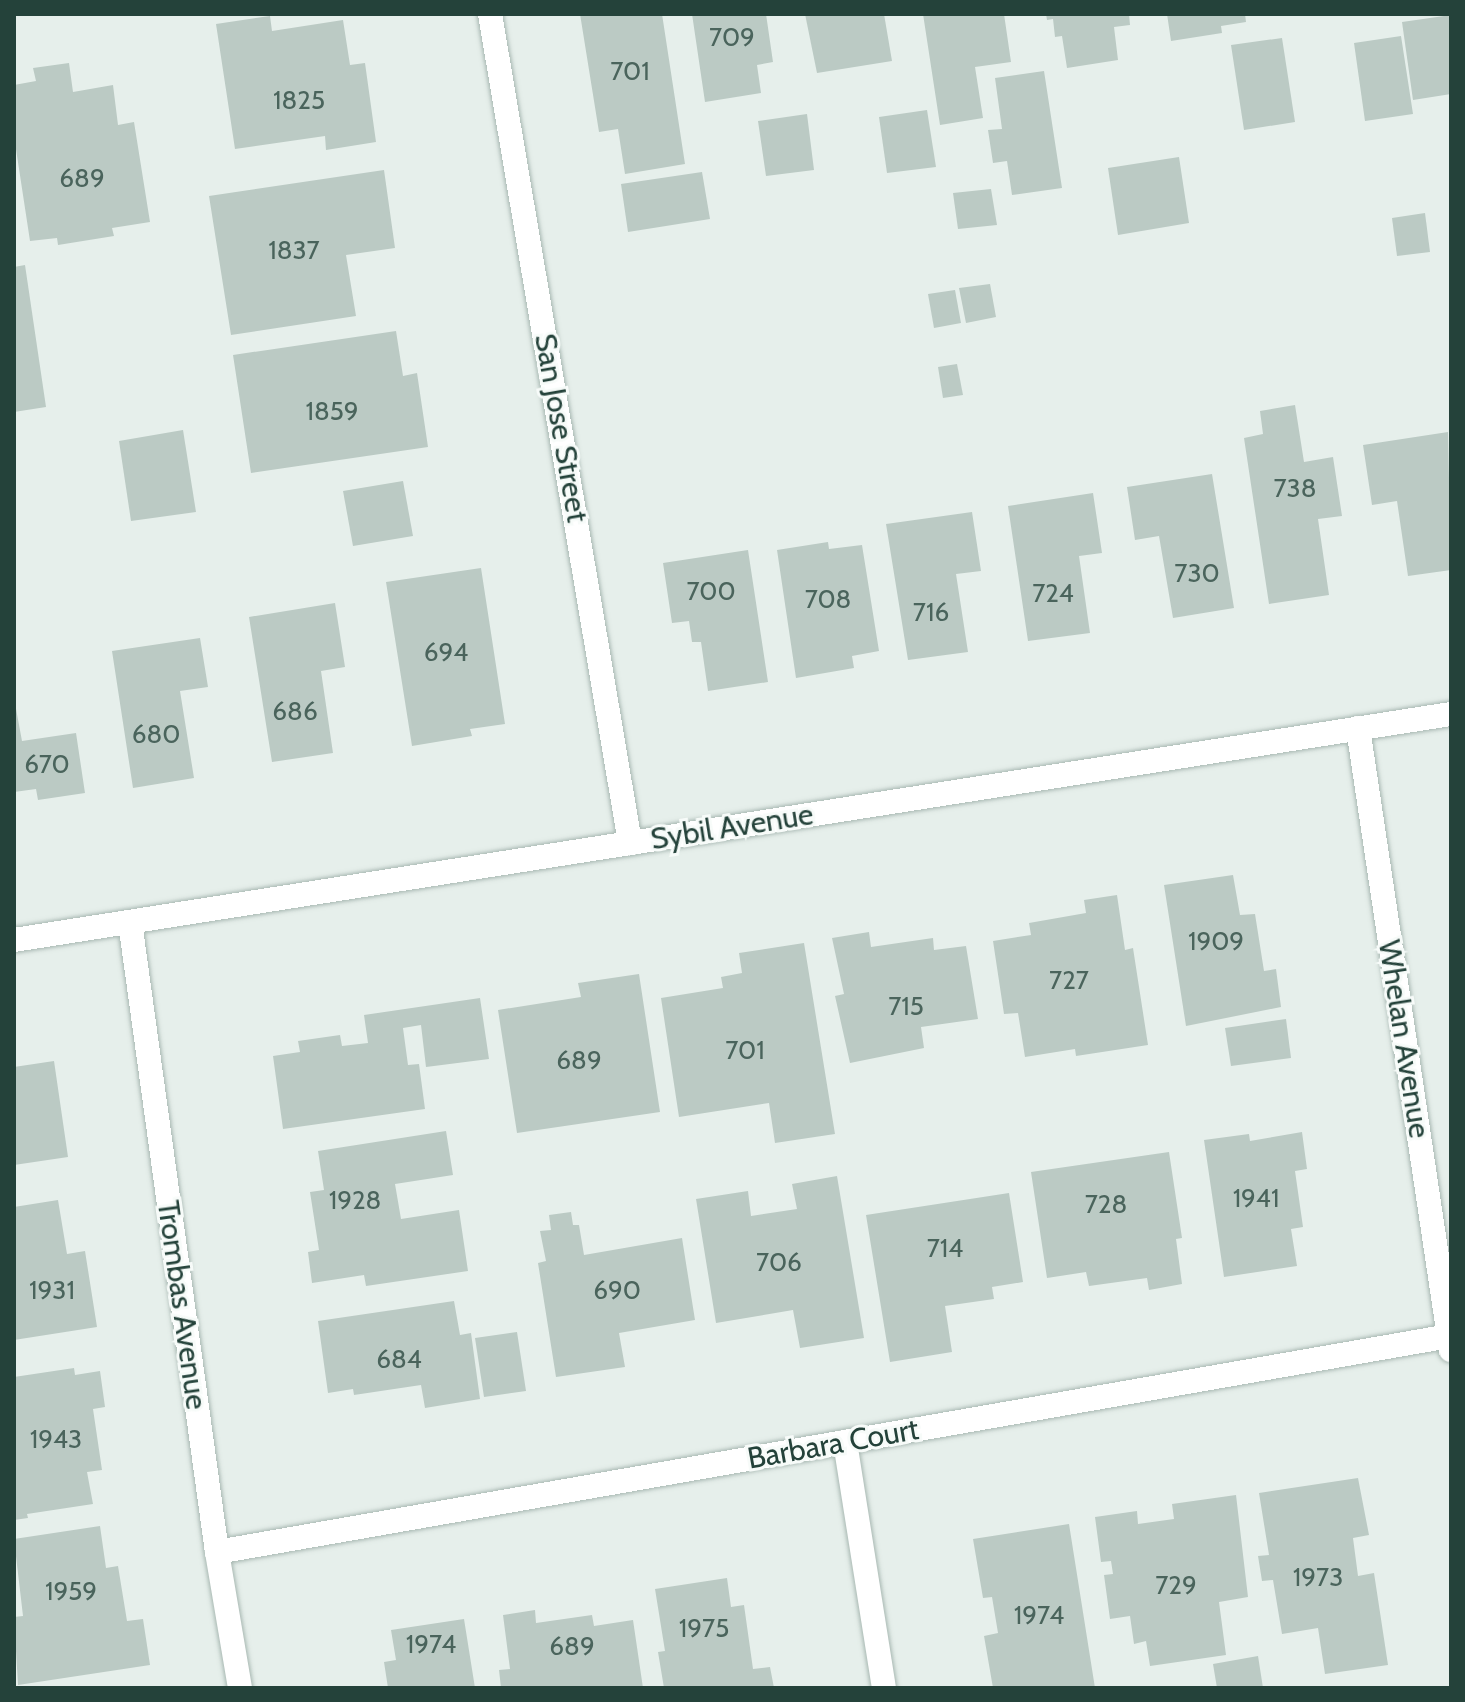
<!DOCTYPE html>
<html>
<head>
<meta charset="utf-8">
<style>
  body { margin:0 }
  #map { position:relative; width:1465px; height:1702px; overflow:hidden; background:#e6efeb; font-family:Cabin,sans-serif }
  div>[style] { position:absolute }
  [style*='--x'] { left:calc(var(--x)*1px); top:calc(var(--y)*1px); width:calc(var(--w)*1px); rotate:calc(var(--a)*1deg) }
  .building>* { inset:0; background:#bbcac4 }
  .roads { filter:drop-shadow(0 0 2px #a8b8b2) drop-shadow(0 0 2px #a8b8b2) }
  .street>* { height:24px; margin:-12px; padding:0 12px; transform-origin:12px; border-radius:12px; background:#fff }
  span { translate:-50% -50%; white-space:nowrap; text-align:center; line-height:1.15; -webkit-text-stroke:6px #f7fbf9; paint-order:stroke }
  .number-label { font-size:26px; color:#4a645c }
  .number-label span { -webkit-text-stroke-width:0 }
  .street-label { font-size:30px; color:#24423a }
  .frame { position:absolute; inset:0; border:16px solid #24423a; pointer-events:none }
</style>
</head>
<body>
<div id="map">
  <div class="building">
    <div style="clip-path:polygon(580px 14px,662px 14px,685px 164px,625px 174px,618px 129px,599px 132px)"></div>
    <div style="clip-path:polygon(692px 14px,766px 14px,773px 62px,757px 65px,761px 93px,705px 102px)"></div>
    <div style="clip-path:polygon(805px 14px,884px 14px,892px 61px,817px 73px)"></div>
    <div style="clip-path:polygon(923px 14px,1004px 14px,1011px 62px,975px 67px,983px 118px,940px 125px)"></div>
    <div style="clip-path:polygon(1046px 14px,1129px 14px,1130px 25px,1114px 27px,1118px 60px,1067px 68px,1062px 36px,1055px 37px,1053px 19px,1047px 20px)"></div>
    <div style="clip-path:polygon(1167px 14px,1245px 14px,1246px 22px,1221px 26px,1222px 33px,1171px 41px)"></div>
    <div style="clip-path:polygon(1451px 15px,1451px 94px,1413px 100px,1402px 22px)"></div>
    <div style="clip-path:polygon(270px 16px,272px 31px,343px 20px,350px 65px,365px 63px,376px 142px,326px 150px,325px 136px,235px 149px,216px 24px)"></div>
    <div style="clip-path:polygon(1401px 36px,1413px 114px,1365px 121px,1354px 43px)"></div>
    <div style="clip-path:polygon(1282px 38px,1295px 122px,1244px 130px,1231px 45px)"></div>
    <div style="clip-path:polygon(69px 63px,73px 92px,113px 85px,118px 125px,134px 122px,150px 222px,112px 228px,114px 236px,58px 245px,57px 238px,30px 241px,14px 136px,14px 85px,36px 81px,33px 68px)"></div>
    <div style="clip-path:polygon(1044px 71px,1062px 188px,1012px 195px,1007px 161px,993px 163px,988px 130px,1002px 129px,995px 78px)"></div>
    <div style="clip-path:polygon(927px 110px,936px 167px,887px 173px,879px 117px)"></div>
    <div style="clip-path:polygon(807px 114px,814px 170px,766px 176px,758px 121px)"></div>
    <div style="clip-path:polygon(1179px 157px,1189px 223px,1118px 235px,1108px 168px)"></div>
    <div style="clip-path:polygon(384px 170px,395px 248px,346px 255px,356px 316px,231px 335px,209px 196px)"></div>
    <div style="clip-path:polygon(702px 172px,710px 219px,628px 232px,621px 184px)"></div>
    <div style="clip-path:polygon(991px 189px,997px 225px,958px 229px,953px 193px)"></div>
    <div style="clip-path:polygon(1425px 213px,1430px 252px,1397px 256px,1392px 218px)"></div>
    <div style="clip-path:polygon(25px 265px,46px 407px,14px 412px,14px 267px)"></div>
    <div style="clip-path:polygon(990px 284px,996px 317px,966px 323px,959px 288px)"></div>
    <div style="clip-path:polygon(955px 290px,961px 323px,934px 328px,928px 294px)"></div>
    <div style="clip-path:polygon(396px 331px,403px 376px,417px 373px,428px 447px,251px 473px,233px 355px)"></div>
    <div style="clip-path:polygon(957px 364px,963px 395px,943px 398px,938px 367px)"></div>
    <div style="clip-path:polygon(1295px 405px,1304px 462px,1333px 457px,1342px 516px,1318px 519px,1329px 595px,1269px 604px,1244px 438px,1263px 434px,1260px 411px)"></div>
    <div style="clip-path:polygon(183px 430px,196px 512px,131px 521px,119px 441px)"></div>
    <div style="clip-path:polygon(1448px 432px,1451px 570px,1408px 576px,1397px 501px,1372px 505px,1363px 445px)"></div>
    <div style="clip-path:polygon(1212px 474px,1234px 608px,1173px 618px,1159px 536px,1135px 540px,1127px 487px)"></div>
    <div style="clip-path:polygon(403px 481px,413px 536px,353px 546px,343px 491px)"></div>
    <div style="clip-path:polygon(1093px 493px,1102px 553px,1079px 556px,1090px 633px,1028px 641px,1008px 506px)"></div>
    <div style="clip-path:polygon(972px 512px,981px 571px,956px 574px,968px 652px,908px 660px,886px 524px)"></div>
    <div style="clip-path:polygon(828px 542px,829px 549px,862px 545px,879px 651px,852px 656px,854px 668px,796px 678px,777px 550px)"></div>
    <div style="clip-path:polygon(748px 550px,768px 682px,708px 691px,701px 642px,692px 642px,689px 621px,672px 623px,663px 563px)"></div>
    <div style="clip-path:polygon(481px 568px,505px 724px,470px 729px,472px 736px,412px 746px,386px 582px)"></div>
    <div style="clip-path:polygon(335px 603px,345px 667px,321px 671px,333px 753px,272px 762px,249px 617px)"></div>
    <div style="clip-path:polygon(200px 638px,208px 687px,180px 691px,194px 778px,133px 788px,112px 651px)"></div>
    <div style="clip-path:polygon(14px 698px,22px 741px,76px 733px,85px 793px,38px 800px,36px 789px,14px 792px)"></div>
    <div style="clip-path:polygon(1233px 875px,1240px 915px,1255px 914px,1264px 971px,1276px 969px,1281px 1007px,1186px 1026px,1164px 885px)"></div>
    <div style="clip-path:polygon(1117px 895px,1125px 950px,1133px 948px,1148px 1045px,1076px 1056px,1075px 1049px,1025px 1057px,1018px 1013px,1004px 1014px,993px 941px,1031px 935px,1029px 923px,1086px 913px,1084px 900px)"></div>
    <div style="clip-path:polygon(869px 932px,871px 947px,933px 938px,934px 950px,966px 946px,978px 1019px,921px 1027px,924px 1048px,850px 1063px,835px 996px,844px 994px,832px 938px)"></div>
    <div style="clip-path:polygon(804px 943px,835px 1134px,775px 1143px,769px 1103px,679px 1117px,661px 998px,723px 988px,721px 977px,742px 973px,739px 953px)"></div>
    <div style="clip-path:polygon(639px 974px,660px 1112px,517px 1133px,498px 1010px,581px 997px,578px 983px)"></div>
    <div style="clip-path:polygon(480px 998px,489px 1059px,426px 1067px,421px 1025px,403px 1028px,408px 1065px,419px 1064px,425px 1109px,283px 1129px,273px 1056px,300px 1052px,298px 1041px,340px 1035px,342px 1046px,368px 1043px,364px 1015px)"></div>
    <div style="clip-path:polygon(1286px 1019px,1291px 1058px,1231px 1066px,1225px 1028px)"></div>
    <div style="clip-path:polygon(54px 1061px,68px 1157px,14px 1165px,14px 1067px)"></div>
    <div style="clip-path:polygon(446px 1131px,453px 1175px,395px 1184px,401px 1219px,459px 1210px,468px 1271px,366px 1286px,364px 1275px,312px 1283px,308px 1252px,319px 1250px,310px 1192px,324px 1190px,318px 1151px)"></div>
    <div style="clip-path:polygon(1302px 1132px,1307px 1169px,1295px 1171px,1303px 1227px,1291px 1229px,1297px 1266px,1224px 1277px,1204px 1140px,1249px 1134px,1250px 1141px)"></div>
    <div style="clip-path:polygon(1169px 1152px,1182px 1238px,1176px 1239px,1182px 1284px,1149px 1290px,1147px 1278px,1089px 1286px,1086px 1272px,1047px 1278px,1031px 1172px)"></div>
    <div style="clip-path:polygon(837px 1176px,864px 1338px,800px 1348px,793px 1310px,716px 1323px,696px 1199px,748px 1191px,751px 1216px,797px 1209px,792px 1184px)"></div>
    <div style="clip-path:polygon(1009px 1193px,1023px 1282px,992px 1287px,994px 1299px,945px 1306px,952px 1352px,890px 1362px,866px 1215px)"></div>
    <div style="clip-path:polygon(58px 1200px,67px 1254px,85px 1251px,97px 1327px,14px 1340px,14px 1207px)"></div>
    <div style="clip-path:polygon(571px 1212px,573px 1225px,579px 1225px,584px 1255px,682px 1238px,695px 1320px,619px 1333px,625px 1367px,556px 1377px,538px 1263px,546px 1261px,540px 1231px,551px 1230px,549px 1215px)"></div>
    <div style="clip-path:polygon(454px 1301px,460px 1335px,471px 1333px,480px 1399px,425px 1408px,421px 1385px,354px 1395px,353px 1389px,328px 1393px,318px 1321px)"></div>
    <div style="clip-path:polygon(517px 1332px,526px 1391px,484px 1397px,475px 1338px)"></div>
    <div style="clip-path:polygon(74px 1368px,75px 1375px,100px 1371px,105px 1407px,93px 1409px,102px 1470px,87px 1472px,93px 1504px,27px 1514px,28px 1518px,14px 1520px,14px 1377px)"></div>
    <div style="clip-path:polygon(1358px 1478px,1369px 1535px,1353px 1538px,1358px 1576px,1374px 1573px,1388px 1665px,1325px 1674px,1318px 1628px,1282px 1634px,1273px 1580px,1262px 1581px,1258px 1556px,1269px 1555px,1259px 1493px)"></div>
    <div style="clip-path:polygon(1236px 1495px,1248px 1597px,1219px 1602px,1226px 1655px,1150px 1666px,1146px 1641px,1134px 1644px,1130px 1616px,1110px 1619px,1104px 1575px,1113px 1574px,1111px 1561px,1101px 1562px,1095px 1517px,1137px 1511px,1138px 1524px,1174px 1519px,1172px 1504px)"></div>
    <div style="clip-path:polygon(1069px 1524px,1095px 1688px,993px 1688px,984px 1636px,998px 1633px,992px 1597px,983px 1598px,973px 1539px)"></div>
    <div style="clip-path:polygon(100px 1526px,106px 1568px,118px 1566px,127px 1621px,143px 1619px,150px 1665px,18px 1685px,14px 1617px,23px 1616px,14px 1539px)"></div>
    <div style="clip-path:polygon(727px 1578px,731px 1607px,744px 1605px,753px 1669px,770px 1667px,774px 1688px,664px 1688px,658px 1652px,665px 1651px,655px 1589px)"></div>
    <div style="clip-path:polygon(535px 1610px,536px 1623px,592px 1615px,594px 1626px,633px 1620px,643px 1688px,501px 1688px,499px 1670px,510px 1669px,503px 1615px)"></div>
    <div style="clip-path:polygon(464px 1619px,475px 1688px,388px 1688px,384px 1662px,396px 1660px,391px 1630px)"></div>
    <div style="clip-path:polygon(1258px 1656px,1263px 1688px,1217px 1688px,1213px 1664px)"></div>
  </div>
  <div class="roads">
    <div class="street">
      <div style="--x:490;--y:14;--w:841;--a:80.41"></div>
      <div style="--x:1358;--y:728;--w:629;--a:81.5"></div>
      <div style="--x:130;--y:922;--w:636;--a:82.14"></div>
      <div style="--x:217;--y:1552;--w:138;--a:80.4"></div>
      <div style="--x:14;--y:940;--w:1455;--a:-8.94"></div>
      <div style="--x:845;--y:1442;--w:249;--a:81"></div>
      <div style="--x:217;--y:1552;--w:1251;--a:-9.94"></div>
    </div>
  </div>
  <div class="number-label">
    <span style="left:732px;top:38px">709</span>
    <span style="left:630px;top:72px">701</span>
    <span style="left:299px;top:101px">1825</span>
    <span style="left:82px;top:179px">689</span>
    <span style="left:294px;top:251px">1837</span>
    <span style="left:332px;top:412px">1859</span>
    <span style="left:1295px;top:489px">738</span>
    <span style="left:1197px;top:574px">730</span>
    <span style="left:711px;top:592px">700</span>
    <span style="left:1053px;top:594px">724</span>
    <span style="left:828px;top:600px">708</span>
    <span style="left:931px;top:613px">716</span>
    <span style="left:446px;top:653px">694</span>
    <span style="left:295px;top:712px">686</span>
    <span style="left:156px;top:735px">680</span>
    <span style="left:47px;top:765px">670</span>
    <span style="left:1216px;top:942px">1909</span>
    <span style="left:1069px;top:981px">727</span>
    <span style="left:906px;top:1007px">715</span>
    <span style="left:745px;top:1051px">701</span>
    <span style="left:579px;top:1061px">689</span>
    <span style="left:1256px;top:1199px">1941</span>
    <span style="left:355px;top:1201px">1928</span>
    <span style="left:1106px;top:1205px">728</span>
    <span style="left:945px;top:1249px">714</span>
    <span style="left:779px;top:1263px">706</span>
    <span style="left:52px;top:1291px">1931</span>
    <span style="left:617px;top:1291px">690</span>
    <span style="left:399px;top:1360px">684</span>
    <span style="left:56px;top:1440px">1943</span>
    <span style="left:1318px;top:1578px">1973</span>
    <span style="left:1176px;top:1586px">729</span>
    <span style="left:71px;top:1592px">1959</span>
    <span style="left:1039px;top:1616px">1974</span>
    <span style="left:704px;top:1629px">1975</span>
    <span style="left:431px;top:1645px">1974</span>
    <span style="left:572px;top:1647px">689</span>
  </div>
  <div class="street-label">
    <span style="left:561px;top:428px;rotate:80deg">San Jose Street</span>
    <span style="left:732px;top:827px;rotate:-9deg">Sybil Avenue</span>
    <span style="left:1404px;top:1039px;rotate:81deg">Whelan Avenue</span>
    <span style="left:182px;top:1305px;rotate:82deg">Trombas Avenue</span>
    <span style="left:833px;top:1444px;rotate:-10deg">Barbara Court</span>
  </div>
  <div class="frame"></div>
</div>
</body>
</html>
